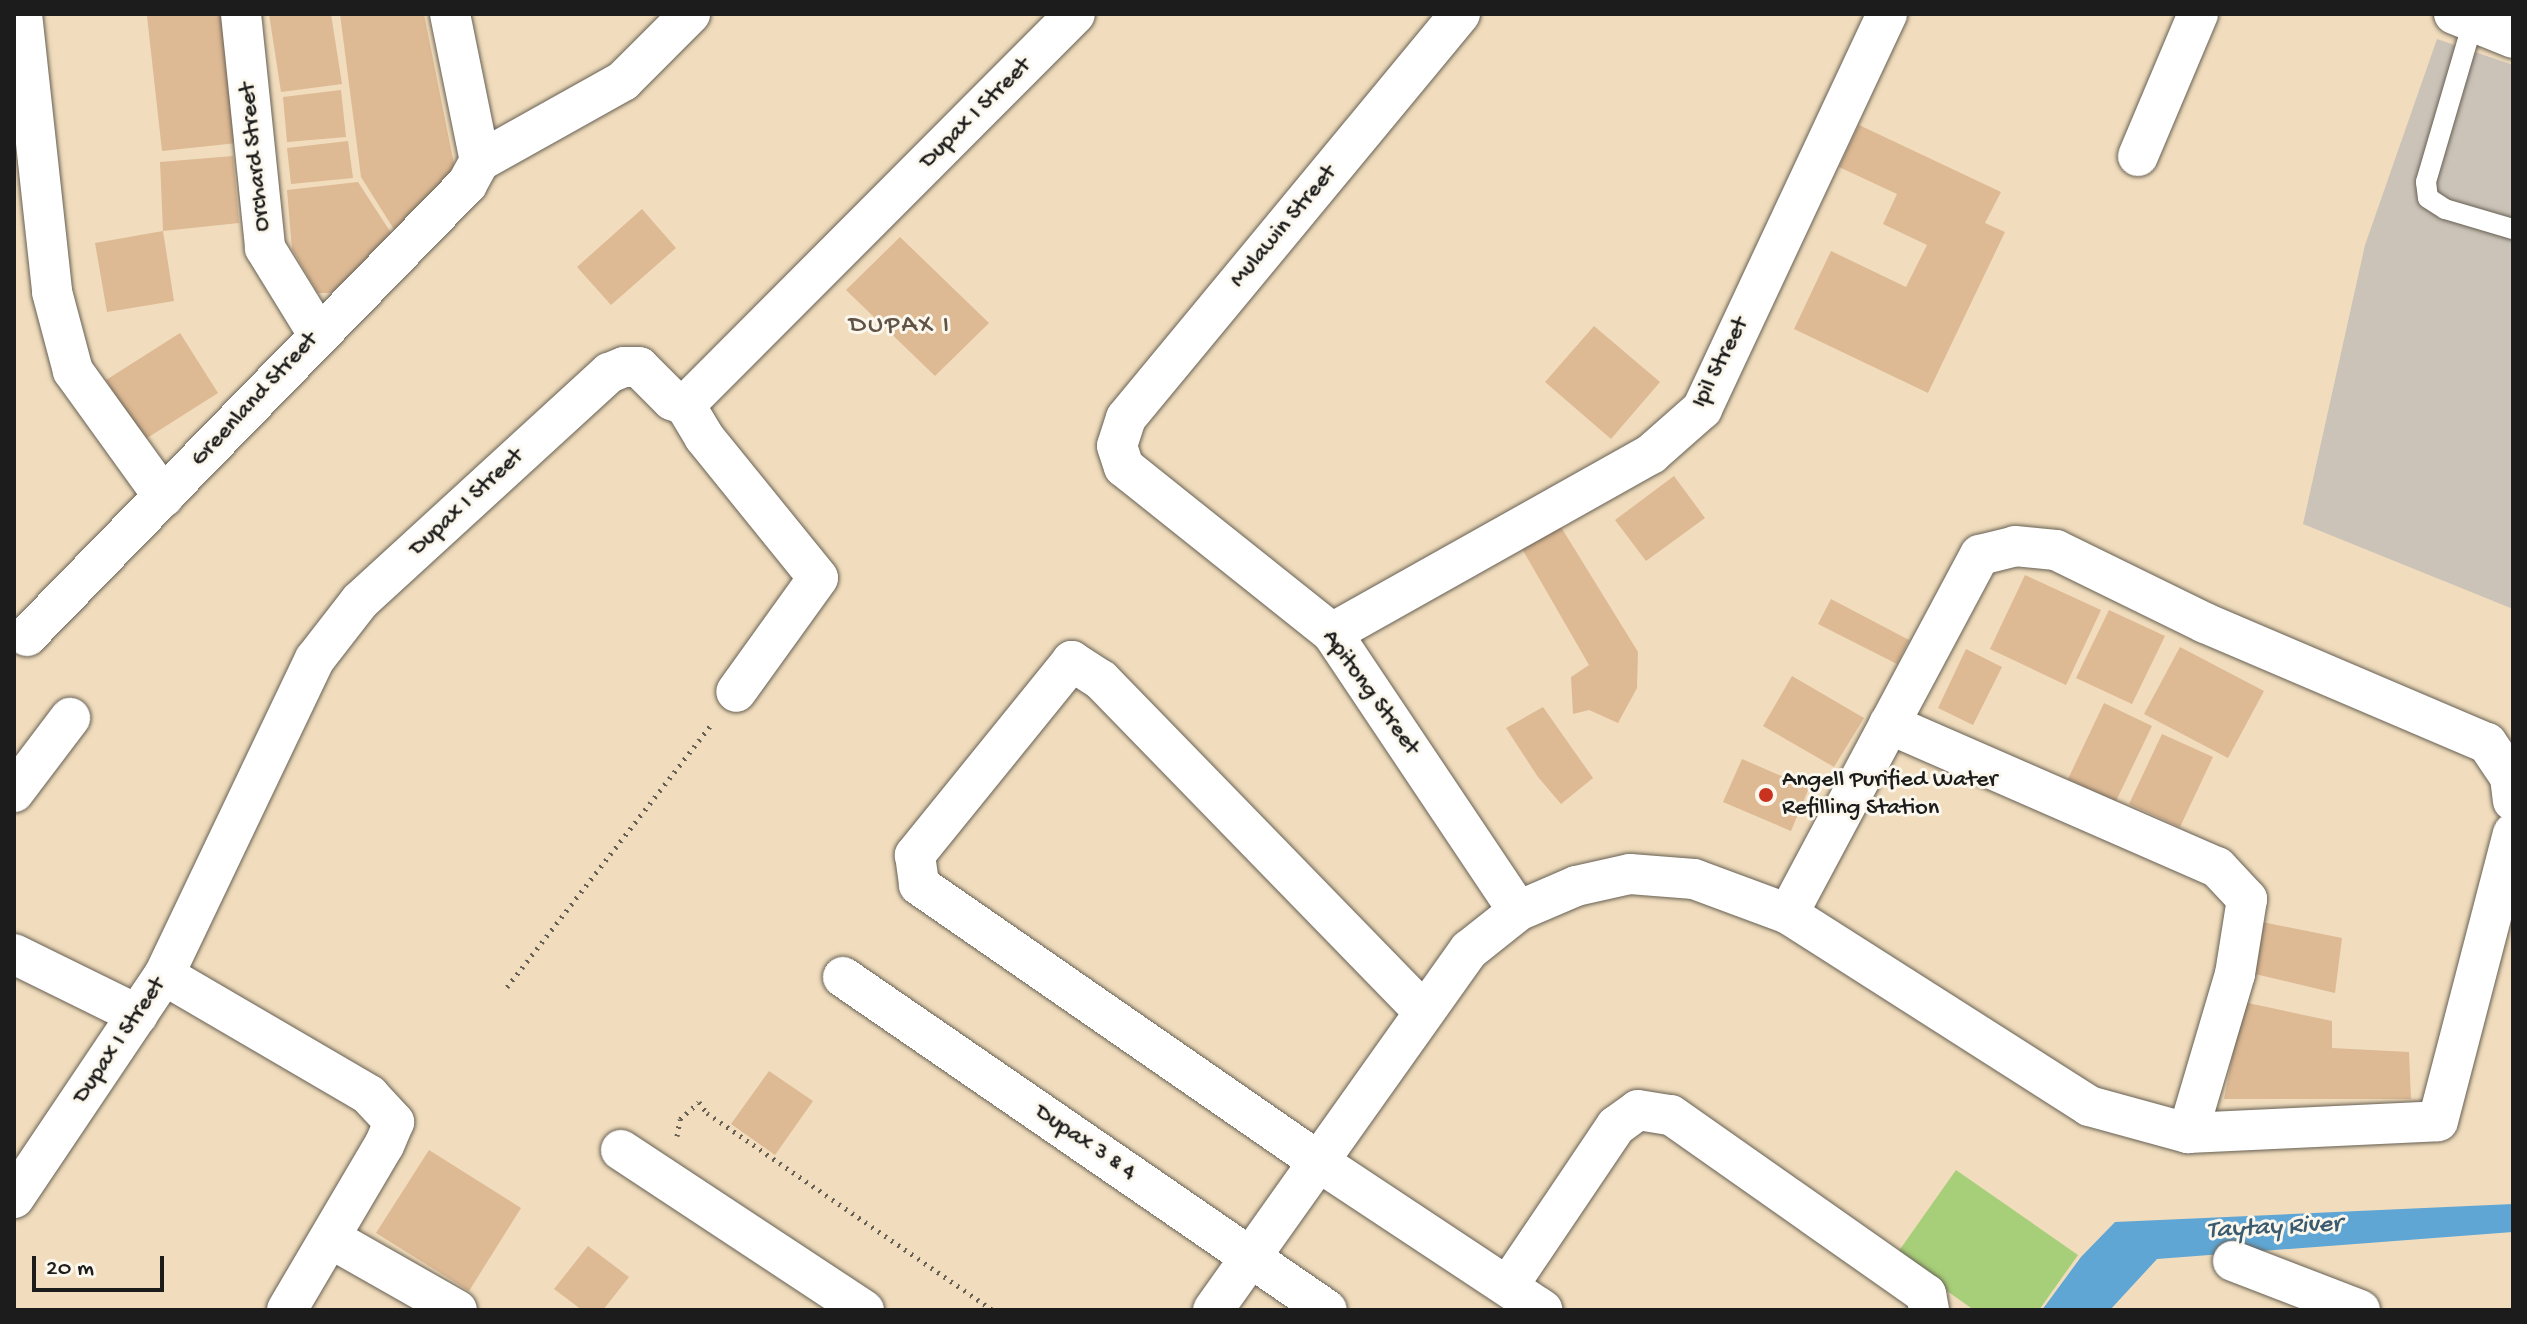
<!DOCTYPE html>
<html>
<head>
<meta charset="utf-8">
<style>
  body { margin:0 }
  #map { position:relative; width:2527px; height:1324px; overflow:hidden; background:#f1ddbd; font-family:"Gochi Hand",sans-serif }
  div>[style] { position:absolute }
  [style*='--x'] { left:calc(var(--x)*1px); top:calc(var(--y)*1px); width:calc(var(--w)*1px); rotate:calc(var(--a)*1deg) }
  .industrial>* { inset:0; background:#cbc3b8 }
  .green>* { inset:0; background:#a7ce79 }
  .water>* { inset:0; background:#5fa6d5 }
  .building>* { inset:0; background:#ddb994 }
  .path>* { height:5px; margin-top:-2.5px; transform-origin:0; background:repeating-linear-gradient(90deg,#676054 0 2px,transparent 0 8px) }
  .roads { filter:drop-shadow(0 0 2px #676054) drop-shadow(0 0 2px #676054) }
  .service>* { height:20px; margin:-10px; padding:0 10px; transform-origin:10px; border-radius:10px; background:#fff }
  .minor>* { height:40px; margin:-20px; padding:0 20px; transform-origin:20px; border-radius:20px; background:#fff }
  .dots>* { width:22px; height:22px; translate:-50% -50%; box-sizing:border-box; border:4px solid #fbf7ec; border-radius:50% }
  span { translate:-50% -50%; white-space:nowrap; text-align:center; line-height:1.15; -webkit-text-stroke:6px #fbf7ec; paint-order:stroke }
  .street-label { font-size:24px; color:#1c1c1c }
  .poi-label { font-size:24px; color:#1c1c1c }
  .left { translate:0 -50%; text-align:left }
  .neighbourhood-label { font-size:26px; color:#605346; letter-spacing:2px }
  .water-label { font-size:26px; color:#3a5a6f; font-style:italic }
  .frame { position:absolute; inset:0; border:16px solid #1c1c1c; pointer-events:none }
  .scale { position:absolute; left:32px; top:1256px; width:132px; height:36px; box-sizing:border-box; border:4px solid #1c1c1c; border-top:0; padding-left:10px; font-size:24px; line-height:28px; white-space:nowrap; color:#1c1c1c; -webkit-text-stroke:6px #fbf7ec; paint-order:stroke }
</style>
</head>
<body>
<div id="map">
  <div class="industrial">
    <div style="clip-path:polygon(2437px 39px,2513px 65px,2513px 609px,2303px 524px,2365px 245px)"></div>
  </div>
  <div class="green">
    <div style="clip-path:polygon(1956px 1170px,2078px 1255px,2039px 1310px,1974px 1310px,1896px 1255px)"></div>
  </div>
  <div class="water">
    <div style="clip-path:polygon(2513px 1204px,2513px 1232px,2157px 1259px,2110px 1310px,2042px 1310px,2081px 1257px,2115px 1222px)"></div>
  </div>
  <div class="building">
    <div style="clip-path:polygon(165px 14px,223px 14px,237px 143px,162px 151px,147px 16px)"></div>
    <div style="clip-path:polygon(269px 14px,331px 14px,342px 84px,281px 92px)"></div>
    <div style="clip-path:polygon(340px 14px,424px 14px,456px 174px,395px 231px,361px 177px)"></div>
    <div style="clip-path:polygon(341px 90px,346px 137px,287px 142px,283px 97px)"></div>
    <div style="clip-path:polygon(1859px 125px,2001px 192px,1985px 223px,2005px 232px,1928px 393px,1794px 329px,1831px 251px,1906px 287px,1927px 245px,1883px 224px,1897px 194px,1839px 167px)"></div>
    <div style="clip-path:polygon(348px 141px,353px 178px,291px 184px,287px 148px)"></div>
    <div style="clip-path:polygon(233px 156px,239px 223px,163px 231px,174px 301px,107px 312px,95px 243px,163px 231px,160px 162px)"></div>
    <div style="clip-path:polygon(358px 182px,395px 239px,331px 293px,318px 293px,292px 249px,287px 190px)"></div>
    <div style="clip-path:polygon(642px 209px,676px 248px,611px 305px,577px 267px)"></div>
    <div style="clip-path:polygon(900px 237px,989px 323px,935px 376px,846px 290px)"></div>
    <div style="clip-path:polygon(1594px 326px,1660px 382px,1611px 439px,1545px 382px)"></div>
    <div style="clip-path:polygon(180px 333px,218px 393px,144px 440px,106px 380px)"></div>
    <div style="clip-path:polygon(1674px 476px,1705px 518px,1646px 561px,1615px 520px)"></div>
    <div style="clip-path:polygon(1561px 527px,1638px 652px,1637px 688px,1618px 723px,1589px 710px,1573px 714px,1571px 677px,1589px 665px,1521px 547px)"></div>
    <div style="clip-path:polygon(2025px 575px,2101px 610px,2066px 685px,1990px 649px)"></div>
    <div style="clip-path:polygon(1831px 599px,1909px 640px,1897px 664px,1818px 624px)"></div>
    <div style="clip-path:polygon(2109px 610px,2165px 636px,2132px 704px,2076px 678px)"></div>
    <div style="clip-path:polygon(2180px 647px,2264px 691px,2228px 758px,2144px 714px)"></div>
    <div style="clip-path:polygon(1966px 649px,2002px 667px,1973px 725px,1938px 708px)"></div>
    <div style="clip-path:polygon(1792px 676px,1864px 718px,1834px 767px,1763px 726px)"></div>
    <div style="clip-path:polygon(2104px 703px,2152px 726px,2116px 801px,2068px 779px)"></div>
    <div style="clip-path:polygon(1543px 707px,1593px 778px,1561px 804px,1538px 777px,1506px 728px)"></div>
    <div style="clip-path:polygon(2162px 734px,2213px 757px,2180px 827px,2129px 804px)"></div>
    <div style="clip-path:polygon(1742px 759px,1809px 788px,1791px 831px,1723px 802px)"></div>
    <div style="clip-path:polygon(2262px 922px,2342px 938px,2335px 993px,2255px 974px)"></div>
    <div style="clip-path:polygon(2243px 1002px,2332px 1021px,2332px 1048px,2409px 1052px,2411px 1099px,2224px 1099px)"></div>
    <div style="clip-path:polygon(769px 1071px,813px 1101px,775px 1155px,731px 1124px)"></div>
    <div style="clip-path:polygon(429px 1150px,521px 1208px,469px 1291px,376px 1233px)"></div>
    <div style="clip-path:polygon(588px 1246px,629px 1277px,603px 1310px,582px 1310px,554px 1289px)"></div>
  </div>
  <div class="path">
    <div style="--x:507;--y:987;--w:331;--a:-52.1"></div>
    <div style="--x:677;--y:1136;--w:17;--a:-80"></div>
    <div style="--x:680;--y:1119;--w:25;--a:-42"></div>
    <div style="--x:699;--y:1102;--w:14;--a:54"></div>
    <div style="--x:707;--y:1113;--w:347;--a:34.6"></div>
  </div>
  <div class="roads">
    <div class="service">
      <div style="--x:2473;--y:22;--w:167;--a:106.4"></div>
      <div style="--x:2426;--y:182;--w:16;--a:83"></div>
      <div style="--x:2428;--y:198;--w:20;--a:33"></div>
      <div style="--x:2445;--y:209;--w:71;--a:16.4"></div>
    </div>
    <div class="minor">
      <div style="--x:22;--y:14;--w:280;--a:83.8"></div>
      <div style="--x:52;--y:292;--w:82;--a:75.1"></div>
      <div style="--x:73;--y:371;--w:155;--a:54.2"></div>
      <div style="--x:241;--y:14;--w:235;--a:84.1"></div>
      <div style="--x:265;--y:248;--w:101;--a:58.4"></div>
      <div style="--x:450;--y:14;--w:150;--a:78.5"></div>
      <div style="--x:1460;--y:14;--w:524;--a:129.58"></div>
      <div style="--x:1126;--y:418;--w:29;--a:108"></div>
      <div style="--x:1117;--y:446;--w:22;--a:72"></div>
      <div style="--x:1124;--y:467;--w:266;--a:38.6"></div>
      <div style="--x:1332;--y:633;--w:334;--a:56.2"></div>
      <div style="--x:2454;--y:14;--w:64;--a:22.1"></div>
      <div style="--x:2138;--y:156;--w:154;--a:-67.1"></div>
      <div style="--x:480;--y:161;--w:164;--a:-29.2"></div>
      <div style="--x:623;--y:81;--w:95;--a:-45"></div>
      <div style="--x:685;--y:405;--w:552;--a:-45.07"></div>
      <div style="--x:685;--y:405;--w:37;--a:59"></div>
      <div style="--x:704;--y:437;--w:181;--a:51"></div>
      <div style="--x:818;--y:578;--w:140;--a:125.7"></div>
      <div style="--x:1332;--y:633;--w:366;--a:-29.3"></div>
      <div style="--x:1651;--y:454;--w:68;--a:-41.4"></div>
      <div style="--x:1702;--y:409;--w:436;--a:-64.9"></div>
      <div style="--x:27;--y:636;--w:631;--a:-45.77"></div>
      <div style="--x:467;--y:184;--w:26;--a:-61"></div>
      <div style="--x:1889;--y:724;--w:358;--a:23.6"></div>
      <div style="--x:2217;--y:867;--w:44;--a:46.8"></div>
      <div style="--x:2247;--y:899;--w:76;--a:99.1"></div>
      <div style="--x:2235;--y:974;--w:166;--a:106.5"></div>
      <div style="--x:14;--y:792;--w:93;--a:-52.9"></div>
      <div style="--x:1788;--y:914;--w:407;--a:-61.9"></div>
      <div style="--x:1980;--y:555;--w:36;--a:-14"></div>
      <div style="--x:2015;--y:546;--w:41;--a:5.6"></div>
      <div style="--x:2056;--y:550;--w:166;--a:26.1"></div>
      <div style="--x:2205;--y:623;--w:306;--a:23.1"></div>
      <div style="--x:2487;--y:743;--w:41;--a:55.9"></div>
      <div style="--x:2510;--y:777;--w:24;--a:83"></div>
      <div style="--x:14;--y:954;--w:138;--a:26.2"></div>
      <div style="--x:164;--y:975;--w:238;--a:30.3"></div>
      <div style="--x:369;--y:1095;--w:37;--a:47"></div>
      <div style="--x:394;--y:1122;--w:25;--a:113"></div>
      <div style="--x:384;--y:1145;--w:191;--a:120.5"></div>
      <div style="--x:843;--y:977;--w:587;--a:34.53"></div>
      <div style="--x:1424;--y:1012;--w:463;--a:-134.2"></div>
      <div style="--x:1101;--y:680;--w:35;--a:-147"></div>
      <div style="--x:1072;--y:661;--w:250;--a:129"></div>
      <div style="--x:915;--y:855;--w:30;--a:82"></div>
      <div style="--x:919;--y:885;--w:487;--a:34.7"></div>
      <div style="--x:1319;--y:1162;--w:268;--a:33.5"></div>
      <div style="--x:621;--y:1150;--w:291;--a:33.4"></div>
      <div style="--x:14;--y:1198;--w:269;--a:-56.1"></div>
      <div style="--x:164;--y:975;--w:350;--a:-64.5"></div>
      <div style="--x:315;--y:659;--w:73;--a:-52.2"></div>
      <div style="--x:360;--y:601;--w:338;--a:-42.5"></div>
      <div style="--x:609;--y:373;--w:16;--a:-22"></div>
      <div style="--x:624;--y:367;--w:15;--a:0"></div>
      <div style="--x:639;--y:367;--w:47;--a:45"></div>
      <div style="--x:672;--y:400;--w:14;--a:21"></div>
      <div style="--x:330;--y:1238;--w:146;--a:29.6"></div>
      <div style="--x:2233;--y:1261;--w:136;--a:21.1"></div>
      <div style="--x:1508;--y:1286;--w:193;--a:-56"></div>
      <div style="--x:1616;--y:1126;--w:27;--a:-36"></div>
      <div style="--x:1638;--y:1110;--w:33;--a:9"></div>
      <div style="--x:1671;--y:1115;--w:312;--a:35.1"></div>
      <div style="--x:1926;--y:1294;--w:16;--a:79"></div>
      <div style="--x:1213;--y:1310;--w:442;--a:-54.6"></div>
      <div style="--x:1469;--y:950;--w:63;--a:-38.5"></div>
      <div style="--x:1518;--y:911;--w:63;--a:-23.3"></div>
      <div style="--x:1576;--y:886;--w:55;--a:-12.5"></div>
      <div style="--x:1630;--y:874;--w:64;--a:4.5"></div>
      <div style="--x:1694;--y:879;--w:100;--a:20.4"></div>
      <div style="--x:1788;--y:914;--w:357;--a:32.5"></div>
      <div style="--x:2089;--y:1106;--w:103;--a:15.3"></div>
      <div style="--x:2188;--y:1133;--w:250;--a:-2.7"></div>
      <div style="--x:2438;--y:1121;--w:297;--a:-75.4"></div>
    </div>
  </div>
  <div class="dots">
    <div style="left:1766px;top:795px;background:#c8321e"></div>
  </div>
  <div class="street-label">
    <span style="left:976px;top:114px;rotate:-45deg">Dupax I Street</span>
    <span style="left:256px;top:157px;rotate:-96deg">Orchard Street</span>
    <span style="left:1284px;top:227px;rotate:-50deg">Mulawin Street</span>
    <span style="left:1721px;top:363px;rotate:-63deg">Ipil Street</span>
    <span style="left:255px;top:400px;rotate:-47deg">Greenland Street</span>
    <span style="left:467px;top:503px;rotate:-43deg">Dupax I Street</span>
    <span style="left:1370px;top:693px;rotate:54deg">Apitong Street</span>
    <span style="left:120px;top:1041px;rotate:-56deg">Dupax I Street</span>
    <span style="left:1085px;top:1143px;rotate:34deg">Dupax 3 &amp; 4</span>
  </div>
  <div class="poi-label">
    <span class="left" style="left:1782px;top:795px">Angell Purified Water<br>Refilling Station</span>
  </div>
  <div class="neighbourhood-label">
    <span style="left:900px;top:327px">DUPAX I</span>
  </div>
  <div class="water-label">
    <span style="left:2274px;top:1229px;rotate:-3deg">Taytay River</span>
  </div>
  <div class="frame"></div>
  <div class="scale">20 m</div>
</div>
</body>
</html>
